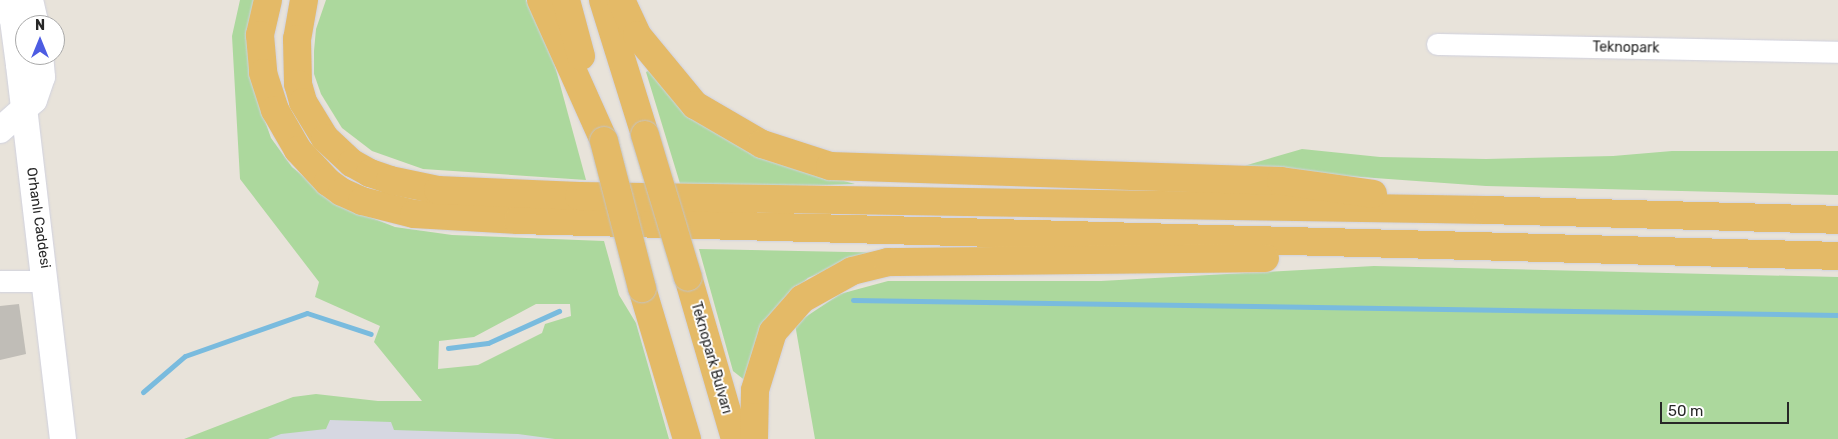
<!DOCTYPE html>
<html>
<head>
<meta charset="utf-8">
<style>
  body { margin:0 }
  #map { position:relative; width:1838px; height:439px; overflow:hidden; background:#e8e3da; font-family:Rubik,sans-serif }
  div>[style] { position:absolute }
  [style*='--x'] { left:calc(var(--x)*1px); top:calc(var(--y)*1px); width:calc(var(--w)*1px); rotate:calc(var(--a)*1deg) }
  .airport>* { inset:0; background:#d6d7e1 }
  .green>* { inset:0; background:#acd89d }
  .stream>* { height:5px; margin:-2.5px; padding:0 2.5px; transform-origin:2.5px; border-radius:2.5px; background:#79bbde }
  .building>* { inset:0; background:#c0bdb7 }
  .roads { filter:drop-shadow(0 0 1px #d0d1de) drop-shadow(0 0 1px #d0d1de) }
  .minor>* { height:21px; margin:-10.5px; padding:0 10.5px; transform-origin:10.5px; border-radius:10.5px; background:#fff }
  .tertiary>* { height:26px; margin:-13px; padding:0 13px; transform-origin:13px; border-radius:13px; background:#fff }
  .trunk>* { height:28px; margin:-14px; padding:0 14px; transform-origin:14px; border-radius:14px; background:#e4ba67 }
  .bridges { filter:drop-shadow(0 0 1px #c3c3c3) drop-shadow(0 0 1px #c3c3c3) }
  .trunk-bridge>* { height:28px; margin:-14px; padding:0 14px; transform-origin:14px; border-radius:14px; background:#e4ba67 }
  span { translate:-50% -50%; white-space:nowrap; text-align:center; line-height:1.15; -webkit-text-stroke:4px #fff; paint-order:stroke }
  .street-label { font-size:14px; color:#272727 }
  .north { position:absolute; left:15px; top:15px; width:50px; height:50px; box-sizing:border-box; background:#fff; border:1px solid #a9a9a9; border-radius:50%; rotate:0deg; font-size:14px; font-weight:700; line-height:20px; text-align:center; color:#272727 }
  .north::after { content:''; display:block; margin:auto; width:18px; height:22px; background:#4d5ce2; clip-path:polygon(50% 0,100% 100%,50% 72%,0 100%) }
  .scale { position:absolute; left:1660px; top:402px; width:129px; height:22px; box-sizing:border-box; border:2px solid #272727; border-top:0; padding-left:6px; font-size:15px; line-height:18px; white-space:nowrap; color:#272727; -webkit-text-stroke:4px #fff; paint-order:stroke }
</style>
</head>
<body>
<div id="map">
  <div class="airport">
    <div style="clip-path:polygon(316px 408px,597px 439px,235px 439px)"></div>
  </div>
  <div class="green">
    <div style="clip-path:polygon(evenodd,240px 0,258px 0,255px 92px,271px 138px,292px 167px,339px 205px,395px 227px,452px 235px,604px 241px,619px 295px,636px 323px,669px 439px,555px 439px,518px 434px,394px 430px,391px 422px,330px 420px,326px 429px,281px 434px,268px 439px,184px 439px,293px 397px,316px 394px,378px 401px,422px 401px,374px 342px,380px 326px,315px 297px,319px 282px,240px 179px,232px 36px,240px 0,536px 304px,570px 304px,571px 316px,545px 324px,542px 333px,478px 365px,438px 369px,439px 341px,474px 337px,536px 304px)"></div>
    <div style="clip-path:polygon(326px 0,526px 0,552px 55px,586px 180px,423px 169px,372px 151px,342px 128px,321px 94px,314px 74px,314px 51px,316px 29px)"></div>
    <div style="clip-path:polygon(654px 68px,781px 164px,855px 184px,682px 190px,646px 72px)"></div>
    <div style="clip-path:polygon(1302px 149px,1380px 157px,1486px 159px,1613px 156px,1672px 151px,1838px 151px,1838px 195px,1486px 186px,1237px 168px)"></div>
    <div style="clip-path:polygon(699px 249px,897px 253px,847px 262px,808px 278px,770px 316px,747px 382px,733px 371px)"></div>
    <div style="clip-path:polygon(1374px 266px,1838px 277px,1838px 439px,815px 439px,795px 324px,840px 294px,888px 281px,1101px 281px)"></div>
  </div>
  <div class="stream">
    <div style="--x:853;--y:300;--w:985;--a:0.87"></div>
    <div style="--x:448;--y:348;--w:40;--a:-7.1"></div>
    <div style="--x:488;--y:343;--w:78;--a:-24.3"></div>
    <div style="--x:143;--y:392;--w:55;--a:-40.6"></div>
    <div style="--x:185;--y:356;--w:129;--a:-19.4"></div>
    <div style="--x:307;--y:313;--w:67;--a:18.2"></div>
  </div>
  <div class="building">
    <div style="clip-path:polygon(19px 304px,26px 354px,0 360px,0 306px)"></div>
  </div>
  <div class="roads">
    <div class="minor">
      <div style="--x:1437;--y:44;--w:401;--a:1.1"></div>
      <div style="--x:0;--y:281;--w:46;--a:0"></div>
    </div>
    <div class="tertiary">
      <div style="--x:3;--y:0;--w:22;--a:63"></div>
      <div style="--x:13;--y:20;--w:45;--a:82.4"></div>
      <div style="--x:19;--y:65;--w:377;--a:83.3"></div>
      <div style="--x:30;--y:0;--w:26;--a:77"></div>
      <div style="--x:0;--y:130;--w:45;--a:-41.4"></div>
      <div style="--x:34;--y:100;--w:24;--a:-71"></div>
      <div style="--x:42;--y:77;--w:22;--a:-95"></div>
    </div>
    <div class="trunk">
      <div style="--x:268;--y:0;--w:36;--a:103"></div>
      <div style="--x:260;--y:35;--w:38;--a:85"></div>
      <div style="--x:263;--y:73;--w:39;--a:72"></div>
      <div style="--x:275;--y:110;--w:46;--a:60.1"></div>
      <div style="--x:298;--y:150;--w:44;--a:46.8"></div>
      <div style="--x:328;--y:182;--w:17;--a:36"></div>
      <div style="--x:342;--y:192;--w:22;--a:24"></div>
      <div style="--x:362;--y:201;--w:54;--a:14"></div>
      <div style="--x:414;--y:214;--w:104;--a:3.3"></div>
      <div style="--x:518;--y:220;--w:1320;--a:1.56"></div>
      <div style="--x:304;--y:0;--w:40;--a:100"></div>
      <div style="--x:297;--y:39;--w:45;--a:88.7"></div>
      <div style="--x:298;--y:84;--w:19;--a:74"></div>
      <div style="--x:303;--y:102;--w:42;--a:58.6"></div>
      <div style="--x:325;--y:138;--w:37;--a:43"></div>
      <div style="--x:352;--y:163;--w:21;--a:29"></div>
      <div style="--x:370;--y:173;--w:21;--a:19"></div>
      <div style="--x:390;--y:180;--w:49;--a:11.8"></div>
      <div style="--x:438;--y:190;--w:141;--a:2.4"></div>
      <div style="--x:579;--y:196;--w:907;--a:0.88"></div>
      <div style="--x:1486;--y:210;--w:352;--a:1.6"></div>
      <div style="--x:541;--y:0;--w:154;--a:65.9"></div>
      <div style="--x:566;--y:0;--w:58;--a:75"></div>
      <div style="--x:603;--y:0;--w:141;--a:72.7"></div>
      <div style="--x:621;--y:0;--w:38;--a:65"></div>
      <div style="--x:637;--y:35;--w:91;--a:50.4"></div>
      <div style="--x:695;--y:105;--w:78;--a:30.2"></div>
      <div style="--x:762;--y:144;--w:71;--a:17.9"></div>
      <div style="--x:830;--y:166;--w:451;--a:1.9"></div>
      <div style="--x:1281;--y:181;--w:93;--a:8"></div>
      <div style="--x:688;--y:277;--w:169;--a:73.8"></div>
      <div style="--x:642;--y:288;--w:158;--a:73.4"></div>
      <div style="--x:754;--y:439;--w:49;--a:-88.8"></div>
      <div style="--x:755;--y:390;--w:61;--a:-72.8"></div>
      <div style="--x:773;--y:332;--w:44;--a:-48.7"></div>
      <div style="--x:802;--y:299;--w:57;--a:-29.2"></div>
      <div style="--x:852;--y:271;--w:37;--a:-14"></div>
      <div style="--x:888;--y:262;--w:377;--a:-0.6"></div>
    </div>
  </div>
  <div class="bridges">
    <div class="trunk-bridge">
      <div style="--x:645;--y:135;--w:148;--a:73.2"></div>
      <div style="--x:604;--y:141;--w:152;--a:75.5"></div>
    </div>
  </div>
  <div class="street-label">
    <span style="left:1626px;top:48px;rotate:1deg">Teknopark</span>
    <span style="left:38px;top:218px;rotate:82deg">Orhanlı Caddesi</span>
    <span style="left:711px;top:358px;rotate:74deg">Teknopark Bulvarı</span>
  </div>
  <div class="north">N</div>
  <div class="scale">50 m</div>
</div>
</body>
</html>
